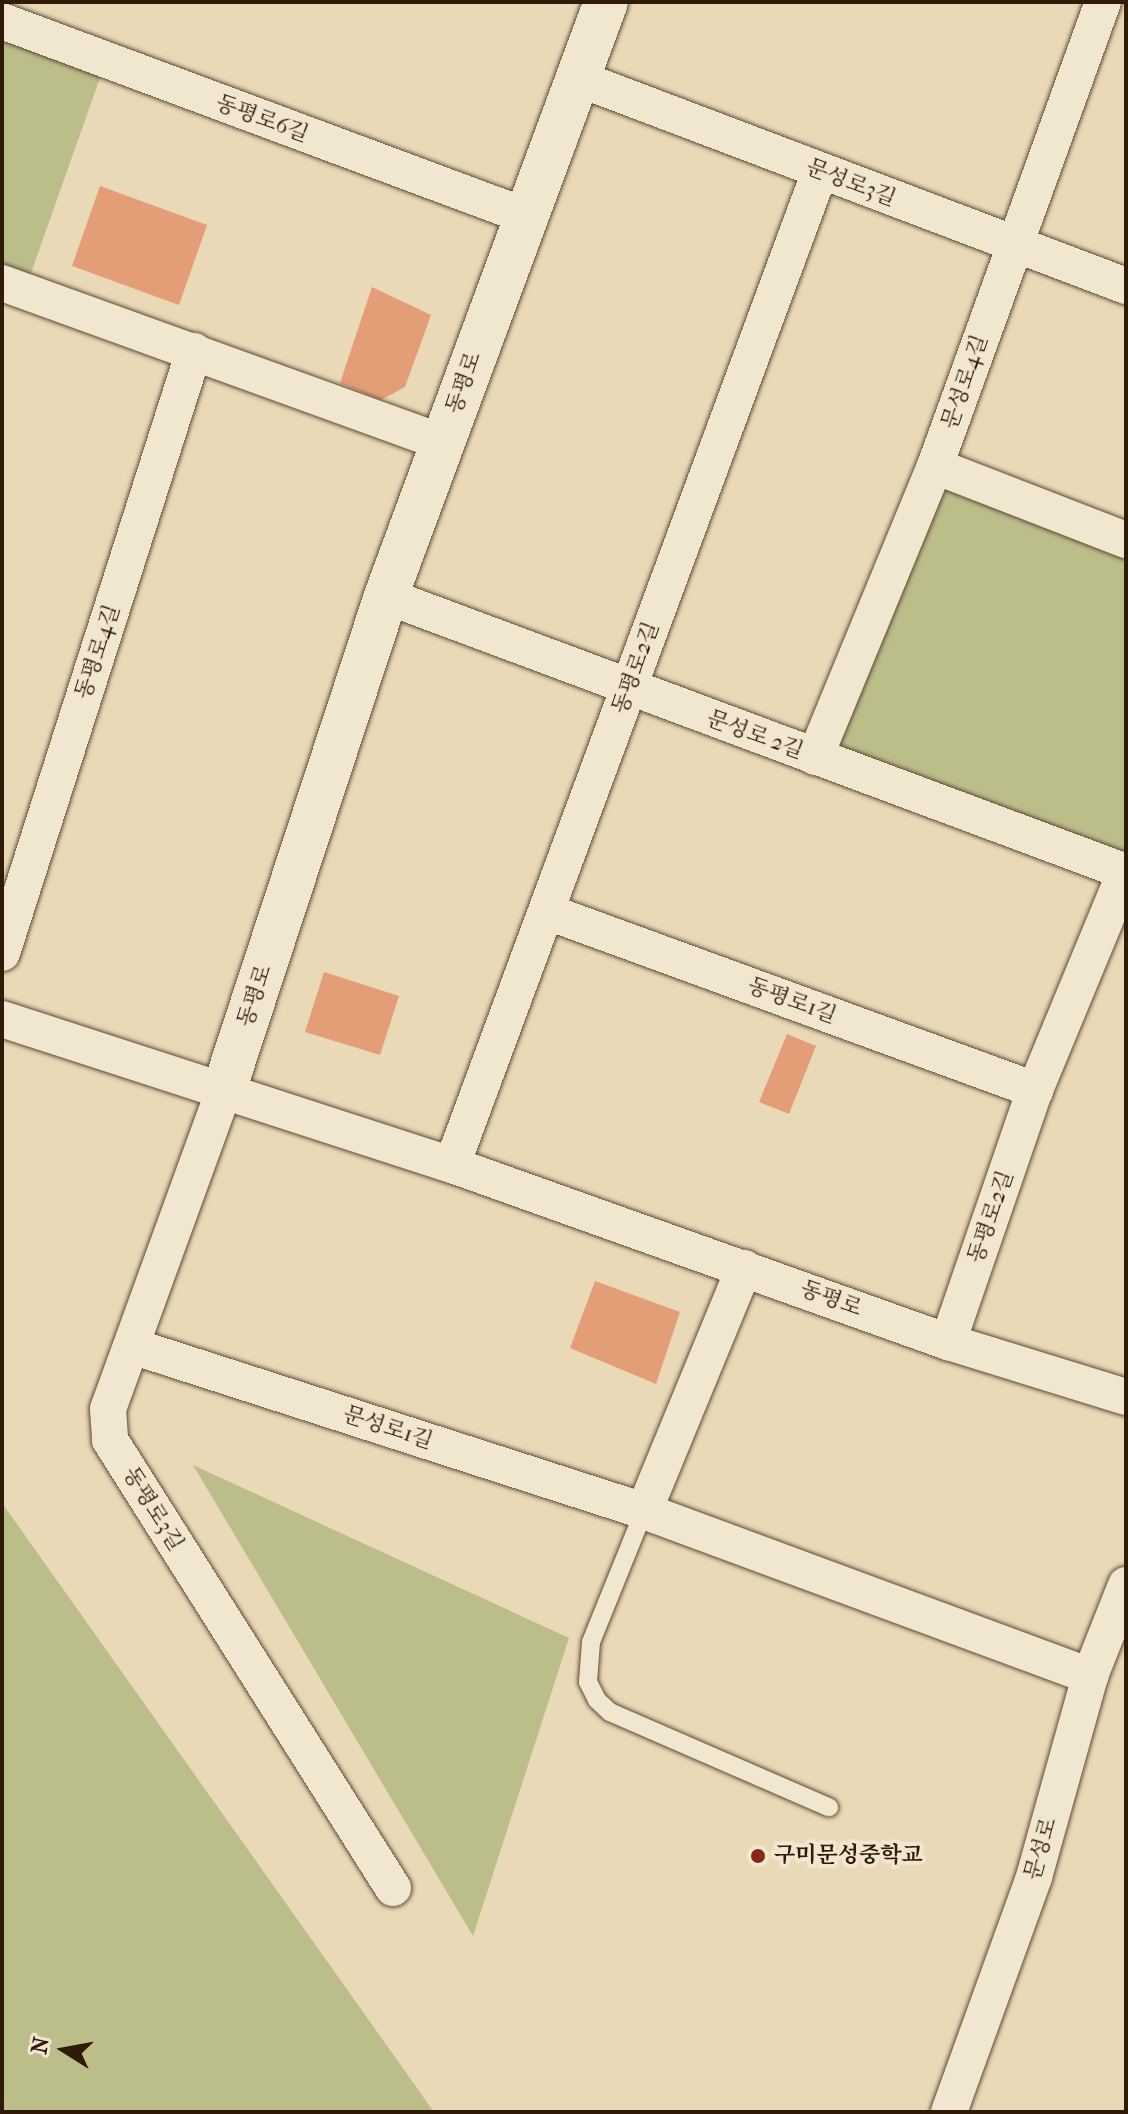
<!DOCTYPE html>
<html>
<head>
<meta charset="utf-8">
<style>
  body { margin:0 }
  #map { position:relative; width:1128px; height:2114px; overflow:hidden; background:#e9d9b7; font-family:"IM FELL French Canon","Noto Serif KR",serif }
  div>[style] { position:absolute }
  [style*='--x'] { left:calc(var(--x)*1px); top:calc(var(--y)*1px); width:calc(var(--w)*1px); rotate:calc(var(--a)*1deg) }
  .green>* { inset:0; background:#bcbe8a }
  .building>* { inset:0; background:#e49e77 }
  .roads { filter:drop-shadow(0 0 2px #5e4a35) drop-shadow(0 0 2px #5e4a35) }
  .lane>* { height:18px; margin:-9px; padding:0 9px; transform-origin:9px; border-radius:9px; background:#f1e6d0 }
  .street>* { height:36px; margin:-18px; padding:0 18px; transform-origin:18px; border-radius:18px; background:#f1e6d0 }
  .secondary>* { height:44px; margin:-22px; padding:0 22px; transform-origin:22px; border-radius:22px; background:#f1e6d0 }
  .dots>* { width:22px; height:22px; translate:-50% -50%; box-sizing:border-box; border:4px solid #f1e6d0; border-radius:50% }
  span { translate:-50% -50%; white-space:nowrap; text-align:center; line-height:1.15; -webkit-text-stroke:8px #f1e6d0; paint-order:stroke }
  .street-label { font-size:22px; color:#301a0a }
  .poi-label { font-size:22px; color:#301a0a; font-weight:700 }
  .left { translate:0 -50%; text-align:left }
  .frame { position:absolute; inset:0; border:4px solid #301a0a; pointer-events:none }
  .north { position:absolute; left:24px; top:2010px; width:80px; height:80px; -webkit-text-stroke:6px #f1e6d0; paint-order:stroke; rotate:281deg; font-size:22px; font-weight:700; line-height:32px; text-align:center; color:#301a0a }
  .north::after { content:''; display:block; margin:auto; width:28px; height:36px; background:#301a0a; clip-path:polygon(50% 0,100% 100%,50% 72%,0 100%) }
</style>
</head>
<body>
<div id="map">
  <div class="green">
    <div style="clip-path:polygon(2px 21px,106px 61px,25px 290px,2px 283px)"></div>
    <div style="clip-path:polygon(935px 466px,1126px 540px,1126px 870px,815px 757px)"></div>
    <div style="clip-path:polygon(193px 1465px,569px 1638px,473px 1936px)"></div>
    <div style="clip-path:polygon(2px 1503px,434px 2112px,2px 2112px)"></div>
  </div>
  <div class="building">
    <div style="clip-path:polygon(100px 186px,207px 225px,179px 305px,72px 266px)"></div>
    <div style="clip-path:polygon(372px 287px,431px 315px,405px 387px,381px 400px,340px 383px)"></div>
    <div style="clip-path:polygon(324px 972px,399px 996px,380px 1055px,305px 1032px)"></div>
    <div style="clip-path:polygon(787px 1034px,816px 1046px,789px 1114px,759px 1102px)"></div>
    <div style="clip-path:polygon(595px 1281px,680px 1312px,656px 1384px,570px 1348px)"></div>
  </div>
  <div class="roads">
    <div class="lane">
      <div style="--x:644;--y:1511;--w:141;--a:112"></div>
      <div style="--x:591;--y:1642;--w:40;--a:94.3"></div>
      <div style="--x:588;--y:1682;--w:20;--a:63"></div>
      <div style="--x:597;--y:1700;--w:18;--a:43"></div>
      <div style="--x:610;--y:1712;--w:239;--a:23.5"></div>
    </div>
    <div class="street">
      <div style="--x:2;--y:21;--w:556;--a:20.42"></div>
      <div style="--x:577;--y:78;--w:587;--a:20.75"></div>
      <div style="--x:2;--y:283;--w:469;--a:19.9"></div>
      <div style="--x:935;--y:466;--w:205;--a:21.2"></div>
      <div style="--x:386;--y:596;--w:790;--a:20.45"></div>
      <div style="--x:815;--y:757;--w:315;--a:-67.6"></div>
      <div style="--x:935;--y:466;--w:493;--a:-70.1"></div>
      <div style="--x:548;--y:912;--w:519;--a:20.08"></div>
      <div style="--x:2;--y:953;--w:632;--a:-72.31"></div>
      <div style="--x:2;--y:1019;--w:473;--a:18"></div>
      <div style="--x:452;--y:1165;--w:527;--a:19.64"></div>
      <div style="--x:948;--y:1342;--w:186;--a:17.2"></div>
      <div style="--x:223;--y:1093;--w:336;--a:110"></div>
      <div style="--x:108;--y:1409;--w:31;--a:86"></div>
      <div style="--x:110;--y:1440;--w:530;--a:57.72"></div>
      <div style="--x:452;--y:1165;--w:1060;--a:-69.68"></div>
      <div style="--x:948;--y:1342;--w:267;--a:-71"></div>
      <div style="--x:1035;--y:1090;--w:238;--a:-67.5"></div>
      <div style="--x:132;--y:1346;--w:538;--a:17.86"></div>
      <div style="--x:644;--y:1511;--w:476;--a:20.3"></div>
      <div style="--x:644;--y:1511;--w:263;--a:-67.6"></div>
      <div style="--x:949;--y:2112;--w:250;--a:-70.1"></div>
      <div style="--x:1034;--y:1877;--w:209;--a:-74.4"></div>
      <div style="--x:1090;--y:1676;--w:98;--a:-68.4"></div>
    </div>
    <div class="secondary">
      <div style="--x:223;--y:1093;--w:523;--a:-71.84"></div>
      <div style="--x:386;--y:596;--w:633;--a:-69.68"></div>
    </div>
  </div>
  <div class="dots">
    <div style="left:758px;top:1856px;background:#8f2418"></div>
  </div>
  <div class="street-label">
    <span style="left:262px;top:119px;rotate:20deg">동평로6길</span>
    <span style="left:851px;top:183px;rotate:21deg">문성로3길</span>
    <span style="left:965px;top:382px;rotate:-71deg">문성로4길</span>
    <span style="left:464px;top:383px;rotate:-71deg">동평로</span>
    <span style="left:98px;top:652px;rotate:-72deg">동평로4길</span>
    <span style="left:636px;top:668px;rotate:-70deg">동평로2길</span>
    <span style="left:755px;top:735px;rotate:20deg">문성로 2길</span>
    <span style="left:255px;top:996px;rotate:-72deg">동평로</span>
    <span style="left:792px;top:1001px;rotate:20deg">동평로1길</span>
    <span style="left:991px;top:1217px;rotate:-71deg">동평로2길</span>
    <span style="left:831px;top:1299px;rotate:20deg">동평로</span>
    <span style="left:388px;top:1428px;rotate:18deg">문성로1길</span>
    <span style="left:153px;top:1509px;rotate:58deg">동평로3길</span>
    <span style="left:1041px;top:1849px;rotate:-74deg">문성로</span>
  </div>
  <div class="poi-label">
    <span class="left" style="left:774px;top:1856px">구미문성중학교</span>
  </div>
  <div class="frame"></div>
  <div class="north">N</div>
</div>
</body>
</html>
